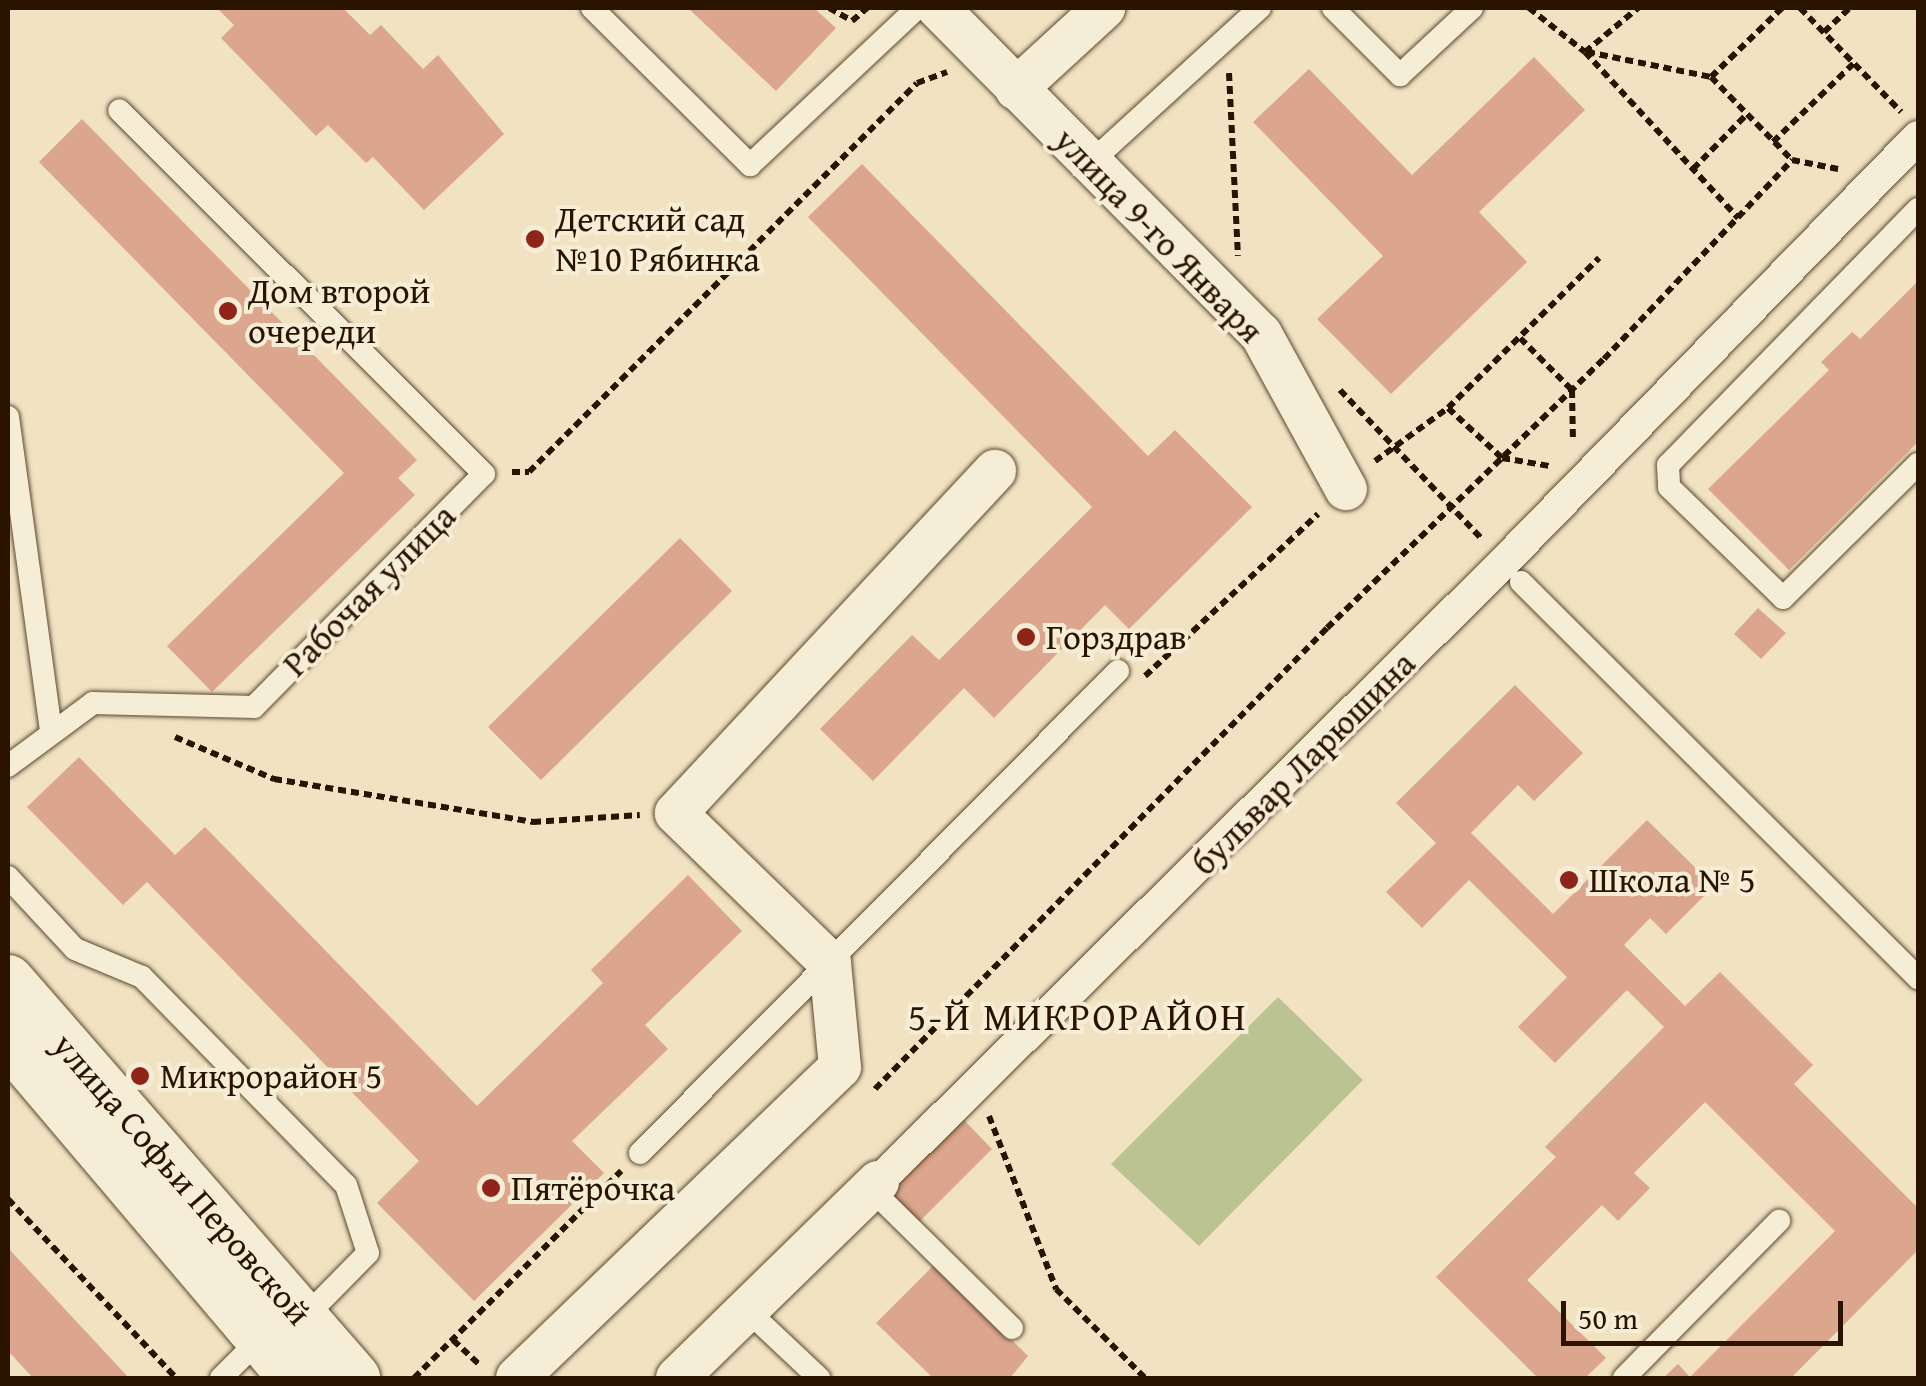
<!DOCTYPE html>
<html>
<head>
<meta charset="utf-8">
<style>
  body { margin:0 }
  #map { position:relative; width:1926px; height:1386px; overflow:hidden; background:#f1e3c2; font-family:"Gentium Book Plus",serif }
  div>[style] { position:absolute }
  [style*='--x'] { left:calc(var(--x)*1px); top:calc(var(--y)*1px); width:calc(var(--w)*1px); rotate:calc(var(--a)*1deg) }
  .green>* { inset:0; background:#bcc392 }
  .building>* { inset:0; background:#dca58e }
  .path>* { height:6px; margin-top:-3px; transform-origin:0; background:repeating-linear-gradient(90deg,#2a1400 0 8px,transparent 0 13px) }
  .roads { filter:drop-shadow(0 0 2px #5c4830) drop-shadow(0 0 2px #5c4830) }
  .service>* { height:22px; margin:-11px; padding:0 11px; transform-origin:11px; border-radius:11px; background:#f6edd7 }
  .pedestrian>* { height:32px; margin:-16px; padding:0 16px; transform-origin:16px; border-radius:16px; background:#f6edd7 }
  .minor>* { height:42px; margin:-21px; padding:0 21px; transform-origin:21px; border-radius:21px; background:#f6edd7 }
  .tertiary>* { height:52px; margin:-26px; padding:0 26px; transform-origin:26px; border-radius:26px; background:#f6edd7 }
  .dots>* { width:28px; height:28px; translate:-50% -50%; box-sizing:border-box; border:5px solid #f6edd7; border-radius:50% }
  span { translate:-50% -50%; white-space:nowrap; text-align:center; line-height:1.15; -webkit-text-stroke:8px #f6edd7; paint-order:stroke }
  .poi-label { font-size:35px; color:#2a1400 }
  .left { translate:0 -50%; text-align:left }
  .street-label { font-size:35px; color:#2a1400 }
  .neighbourhood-label { font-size:38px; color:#2a1400; letter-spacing:2.5px }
  .frame { position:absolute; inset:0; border:10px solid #2a1400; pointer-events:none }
  .scale { position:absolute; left:1561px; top:1301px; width:282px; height:45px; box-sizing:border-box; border:5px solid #2a1400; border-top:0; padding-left:12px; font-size:30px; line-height:35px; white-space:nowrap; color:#2a1400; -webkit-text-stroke:8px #f6edd7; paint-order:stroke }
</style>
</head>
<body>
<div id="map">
  <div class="green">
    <div style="clip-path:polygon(1278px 997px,1363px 1080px,1199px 1246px,1111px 1164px)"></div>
  </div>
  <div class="building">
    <div style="clip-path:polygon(217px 8px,343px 8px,370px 35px,381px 25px,423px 69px,438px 55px,504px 134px,424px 210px,373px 157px,366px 163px,328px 125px,316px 136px,221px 38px,234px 25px)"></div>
    <div style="clip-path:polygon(688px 8px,814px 8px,836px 28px,776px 91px)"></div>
    <div style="clip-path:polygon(1534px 57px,1585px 110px,1479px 212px,1527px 262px,1391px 394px,1317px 319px,1383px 256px,1253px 122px,1309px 69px,1412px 175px)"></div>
    <div style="clip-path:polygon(82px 119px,417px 460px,398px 478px,415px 495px,212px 692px,167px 646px,344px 473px,39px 162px)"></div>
    <div style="clip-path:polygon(862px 164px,1148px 456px,1175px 430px,1252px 507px,1129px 629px,1105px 605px,994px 718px,964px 688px,873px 781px,820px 729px,912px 635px,939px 660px,1092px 507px,808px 217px)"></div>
    <div style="clip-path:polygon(1918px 281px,1918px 442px,1789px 570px,1708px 489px,1829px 370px,1821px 362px,1852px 332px,1860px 339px)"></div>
    <div style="clip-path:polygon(680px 538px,732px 591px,541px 780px,488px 727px)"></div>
    <div style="clip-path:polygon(1758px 608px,1786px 633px,1761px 659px,1734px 634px)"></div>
    <div style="clip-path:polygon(1515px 685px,1583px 753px,1534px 801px,1518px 785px,1471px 833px,1553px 914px,1647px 820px,1714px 886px,1666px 934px,1650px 918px,1624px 945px,1685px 1006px,1720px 972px,1813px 1065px,1794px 1084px,1918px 1208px,1918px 1250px,1791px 1378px,1663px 1378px,1678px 1364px,1690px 1377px,1835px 1231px,1705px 1102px,1634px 1173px,1650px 1188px,1618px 1221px,1602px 1205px,1527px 1280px,1606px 1358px,1585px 1378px,1538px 1378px,1436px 1277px,1556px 1157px,1545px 1147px,1664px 1027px,1627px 990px,1555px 1063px,1518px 1027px,1567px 977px,1469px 880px,1422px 928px,1386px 892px,1436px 843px,1396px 803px)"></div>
    <div style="clip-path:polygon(79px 757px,175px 855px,205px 827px,477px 1106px,603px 983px,591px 970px,688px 875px,742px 931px,645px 1025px,668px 1049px,572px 1141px,604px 1173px,474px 1301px,377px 1203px,419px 1161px,147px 882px,123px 905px,27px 807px)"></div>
    <div style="clip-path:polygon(962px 1118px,992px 1149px,919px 1222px,888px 1191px)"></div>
    <div style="clip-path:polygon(8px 1248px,129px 1378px,33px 1378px,8px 1351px)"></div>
    <div style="clip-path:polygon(935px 1264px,1028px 1356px,1010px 1378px,933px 1378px,876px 1323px)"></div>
  </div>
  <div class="path">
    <div style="--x:829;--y:8;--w:26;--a:29"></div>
    <div style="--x:852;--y:21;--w:20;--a:-41"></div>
    <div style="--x:1529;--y:8;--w:71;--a:38.2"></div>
    <div style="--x:1585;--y:52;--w:226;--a:47.3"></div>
    <div style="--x:1782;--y:8;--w:99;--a:135.8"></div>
    <div style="--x:1711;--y:77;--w:116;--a:45.7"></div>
    <div style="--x:1800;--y:8;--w:145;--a:45.8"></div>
    <div style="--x:1824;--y:32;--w:35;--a:-43"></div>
    <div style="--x:1585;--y:52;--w:69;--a:-39.7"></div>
    <div style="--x:1587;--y:52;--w:126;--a:11.4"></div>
    <div style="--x:1229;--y:73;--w:183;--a:87.2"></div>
    <div style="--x:1773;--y:142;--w:113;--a:-44.3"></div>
    <div style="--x:1693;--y:169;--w:77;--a:-45.5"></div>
    <div style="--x:1520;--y:338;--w:74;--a:45"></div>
    <div style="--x:1572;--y:390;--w:51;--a:88.9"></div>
    <div style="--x:1340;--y:390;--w:207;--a:46.4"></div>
    <div style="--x:1448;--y:408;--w:74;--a:42.8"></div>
    <div style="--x:1502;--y:458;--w:49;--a:9.5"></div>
    <div style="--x:1375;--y:461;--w:90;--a:-36"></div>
    <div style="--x:1448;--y:408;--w:213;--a:-44.8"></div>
    <div style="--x:512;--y:472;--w:17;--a:0"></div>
    <div style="--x:529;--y:472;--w:549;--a:-45.07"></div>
    <div style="--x:917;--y:83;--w:32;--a:-20"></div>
    <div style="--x:1145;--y:676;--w:237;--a:-43.1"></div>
    <div style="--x:175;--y:737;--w:108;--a:23"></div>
    <div style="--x:274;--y:779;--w:263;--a:9.4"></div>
    <div style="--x:533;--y:822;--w:107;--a:-3.7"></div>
    <div style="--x:875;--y:1089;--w:646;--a:-45.56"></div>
    <div style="--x:1327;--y:628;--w:386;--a:-44.2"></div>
    <div style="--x:1604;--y:359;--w:274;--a:-46.6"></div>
    <div style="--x:1792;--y:160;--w:47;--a:11.1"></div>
    <div style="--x:989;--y:1116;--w:186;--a:68.8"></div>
    <div style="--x:1056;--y:1289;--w:126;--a:45"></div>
    <div style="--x:8;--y:1199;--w:245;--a:46.8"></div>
    <div style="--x:453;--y:1340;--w:38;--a:43"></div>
    <div style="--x:414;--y:1378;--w:293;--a:-45"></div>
  </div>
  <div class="roads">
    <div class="service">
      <div style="--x:592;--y:8;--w:223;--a:44.8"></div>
      <div style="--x:750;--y:165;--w:229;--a:-43.2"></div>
      <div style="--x:1333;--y:8;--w:95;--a:45"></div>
      <div style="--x:1400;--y:75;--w:98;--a:-42.9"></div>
      <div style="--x:1090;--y:163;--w:230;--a:-42.4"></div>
      <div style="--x:1918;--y:209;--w:358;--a:134.3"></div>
      <div style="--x:1668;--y:465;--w:22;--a:87"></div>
      <div style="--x:1669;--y:487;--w:159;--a:44.2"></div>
      <div style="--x:1783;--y:598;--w:190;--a:-44.8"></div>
      <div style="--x:8;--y:417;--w:316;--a:82.2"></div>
      <div style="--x:1521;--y:582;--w:561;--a:44.93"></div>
      <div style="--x:8;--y:766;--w:106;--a:-36.5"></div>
      <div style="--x:93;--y:703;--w:161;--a:1.4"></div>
      <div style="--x:254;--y:707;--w:327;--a:-45.4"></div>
      <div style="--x:484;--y:474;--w:515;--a:-135.08"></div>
      <div style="--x:8;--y:877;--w:98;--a:47.1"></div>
      <div style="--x:75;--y:949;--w:73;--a:22.7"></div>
      <div style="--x:142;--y:977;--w:291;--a:45.6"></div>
      <div style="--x:346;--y:1185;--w:71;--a:72.1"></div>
      <div style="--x:368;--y:1253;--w:94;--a:134.6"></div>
      <div style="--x:640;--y:1153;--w:679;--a:-45.24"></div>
      <div style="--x:871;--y:1189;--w:198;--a:44.6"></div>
      <div style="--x:748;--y:1311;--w:98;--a:43.3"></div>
      <div style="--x:221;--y:1378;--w:52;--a:-45"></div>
      <div style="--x:1624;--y:1378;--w:221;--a:-45.4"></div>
    </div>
    <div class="pedestrian">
      <div style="--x:878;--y:1182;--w:882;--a:-44.72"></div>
      <div style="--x:1505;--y:561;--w:592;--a:-45.75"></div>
    </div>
    <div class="minor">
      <div style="--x:938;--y:8;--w:459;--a:45.3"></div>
      <div style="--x:1261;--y:334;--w:177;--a:61.3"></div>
      <div style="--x:1016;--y:89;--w:120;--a:-42.6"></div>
      <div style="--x:517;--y:1378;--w:448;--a:-43.9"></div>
      <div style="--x:840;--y:1067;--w:104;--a:-95.5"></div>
      <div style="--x:830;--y:963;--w:215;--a:-135.8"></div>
      <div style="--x:676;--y:813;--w:468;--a:-47"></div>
      <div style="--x:677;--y:1378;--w:281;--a:-44.3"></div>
    </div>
    <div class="tertiary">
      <div style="--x:8;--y:981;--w:527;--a:48.93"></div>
      <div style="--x:8;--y:1039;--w:445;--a:49.7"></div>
    </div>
  </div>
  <div class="dots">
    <div style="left:535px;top:239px;background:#8f2418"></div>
    <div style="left:228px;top:311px;background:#8f2418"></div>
    <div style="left:1026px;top:637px;background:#8f2418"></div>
    <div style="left:1569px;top:880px;background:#8f2418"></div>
    <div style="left:140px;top:1076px;background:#8f2418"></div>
    <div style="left:491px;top:1188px;background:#8f2418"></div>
  </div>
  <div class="poi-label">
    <span class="left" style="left:555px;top:239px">Детский сад<br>№10 Рябинка</span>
    <span class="left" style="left:248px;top:311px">Дом второй<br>очереди</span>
    <span class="left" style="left:1046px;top:637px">Горздрав</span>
    <span class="left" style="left:1589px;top:880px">Школа № 5</span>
    <span class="left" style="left:160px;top:1076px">Микрорайон 5</span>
    <span class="left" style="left:511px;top:1188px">Пятёрочка</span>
  </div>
  <div class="street-label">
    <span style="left:1159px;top:235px;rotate:46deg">улица 9-го Января</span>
    <span style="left:369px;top:590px;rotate:-45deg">Рабочая улица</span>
    <span style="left:1303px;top:763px;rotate:-45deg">бульвар Ларюшина</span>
    <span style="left:182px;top:1179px;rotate:49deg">улица Софьи Перовской</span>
  </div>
  <div class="neighbourhood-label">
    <span style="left:1078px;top:1017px">5-Й МИКРОРАЙОН</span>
  </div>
  <div class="frame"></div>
  <div class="scale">50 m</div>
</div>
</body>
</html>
